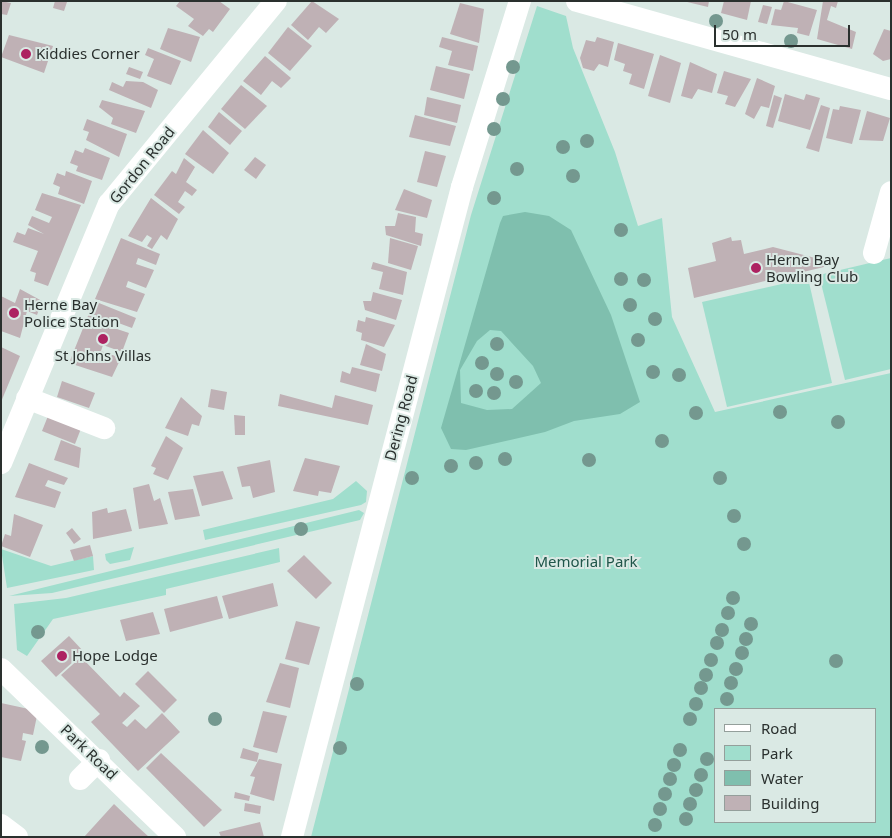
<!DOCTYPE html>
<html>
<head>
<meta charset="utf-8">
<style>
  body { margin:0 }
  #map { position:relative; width:892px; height:838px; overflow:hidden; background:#dae9e4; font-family:"Noto Sans",sans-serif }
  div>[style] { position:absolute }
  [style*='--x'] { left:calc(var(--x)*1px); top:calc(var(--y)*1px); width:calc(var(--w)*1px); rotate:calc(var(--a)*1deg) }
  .green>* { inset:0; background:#a0decd }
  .water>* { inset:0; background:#7fbfae }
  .building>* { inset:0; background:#bfb1b5 }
  .minor>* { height:22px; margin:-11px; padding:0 11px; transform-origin:11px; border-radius:11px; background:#fff }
  .trees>* { width:14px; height:14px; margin:-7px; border-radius:50%; background:#74988f }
  .dots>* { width:14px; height:14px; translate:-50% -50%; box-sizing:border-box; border:2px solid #dae9e4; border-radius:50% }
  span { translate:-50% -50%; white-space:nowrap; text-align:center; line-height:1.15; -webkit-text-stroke:4px #dae9e4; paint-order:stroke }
  .poi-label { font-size:15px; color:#2a302e }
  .left { translate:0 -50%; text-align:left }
  .street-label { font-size:15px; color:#2a302e }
  .park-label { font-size:15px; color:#20564a }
  .frame { position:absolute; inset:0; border:2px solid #2a302e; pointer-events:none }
  .legend { position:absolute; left:714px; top:708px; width:162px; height:115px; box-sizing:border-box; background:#dae9e4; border:1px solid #949f9b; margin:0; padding:6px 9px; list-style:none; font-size:15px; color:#2a302e }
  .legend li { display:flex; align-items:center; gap:10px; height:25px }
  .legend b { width:25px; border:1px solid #949f9b }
  .scale { position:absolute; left:714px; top:25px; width:136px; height:22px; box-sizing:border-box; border:2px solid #2a302e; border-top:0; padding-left:6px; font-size:15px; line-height:18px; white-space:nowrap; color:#2a302e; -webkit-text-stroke:4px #dae9e4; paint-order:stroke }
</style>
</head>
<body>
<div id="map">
  <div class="green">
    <div style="clip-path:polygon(evenodd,537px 6px,566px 16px,573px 48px,615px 152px,638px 226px,662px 218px,672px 317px,715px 412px,891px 373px,891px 837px,311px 837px,471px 215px,537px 6px,716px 709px,876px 709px,876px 822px,716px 822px,716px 709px)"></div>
    <div style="clip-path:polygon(891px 258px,891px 369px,845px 380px,819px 275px)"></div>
    <div style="clip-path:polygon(808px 278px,832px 383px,727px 407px,702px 302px)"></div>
    <div style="clip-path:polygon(356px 481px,367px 491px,366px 502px,361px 505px,205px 540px,203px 530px,333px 499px)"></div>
    <div style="clip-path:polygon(359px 510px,364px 513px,360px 520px,52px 593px,9px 596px)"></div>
    <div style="clip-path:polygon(134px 547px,130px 560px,110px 564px,106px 560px,105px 554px)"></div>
    <div style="clip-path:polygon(279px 548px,280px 562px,166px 589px,166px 595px,53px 619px,27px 656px,17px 650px,14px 604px,66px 598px)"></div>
    <div style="clip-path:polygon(1px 549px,51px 566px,93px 556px,94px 570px,7px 588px)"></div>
  </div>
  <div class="water">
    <div style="clip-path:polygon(evenodd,525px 212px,549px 216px,571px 230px,611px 315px,640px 402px,620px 414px,574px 421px,545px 432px,466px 450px,451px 449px,441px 428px,500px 223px,503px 216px,525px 212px,490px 330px,501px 331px,533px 366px,541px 383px,512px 409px,487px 410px,461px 403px,460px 370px,477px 341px,490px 330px)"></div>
  </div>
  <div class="building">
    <div style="clip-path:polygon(1px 1px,11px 3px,7px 15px,1px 14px)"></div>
    <div style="clip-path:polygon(55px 1px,67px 2px,64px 11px,53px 8px)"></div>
    <div style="clip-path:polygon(180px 1px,219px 1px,230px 9px,213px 32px,209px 29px,203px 36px,188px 26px,194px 19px,176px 6px)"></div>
    <div style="clip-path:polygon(312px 1px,339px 19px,326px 33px,319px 27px,308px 40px,291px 25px)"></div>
    <div style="clip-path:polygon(683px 1px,709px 1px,708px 7px)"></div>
    <div style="clip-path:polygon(724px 1px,751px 1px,747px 20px,721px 13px)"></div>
    <div style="clip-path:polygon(784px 1px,817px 10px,809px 36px,797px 33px,798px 28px,771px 25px,775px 9px,781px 10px)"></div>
    <div style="clip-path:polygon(823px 1px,838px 1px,836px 8px,831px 6px,827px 20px,856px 32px,852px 49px,817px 39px)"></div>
    <div style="clip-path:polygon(460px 3px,484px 9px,479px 43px,450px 34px)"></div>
    <div style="clip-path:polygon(763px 5px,772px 7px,767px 24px,758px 22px)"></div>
    <div style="clip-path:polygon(288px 27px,312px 46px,290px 71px,268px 53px)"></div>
    <div style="clip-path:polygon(168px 28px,200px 37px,191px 62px,160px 49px)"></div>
    <div style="clip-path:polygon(884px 29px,891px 31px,891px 59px,883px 61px,873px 54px)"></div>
    <div style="clip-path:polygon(9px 35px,53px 46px,44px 73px,1px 57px)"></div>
    <div style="clip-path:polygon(442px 37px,478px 46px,473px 71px,448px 65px,452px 51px,439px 47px)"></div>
    <div style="clip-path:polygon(597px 37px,614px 42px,608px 67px,599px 64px,594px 71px,583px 68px,580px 58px,586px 40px,595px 42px)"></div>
    <div style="clip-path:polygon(618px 43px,654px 54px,644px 89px,629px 84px,632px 74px,623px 71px,625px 64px,614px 60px)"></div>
    <div style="clip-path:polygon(148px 48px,181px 61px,171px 85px,147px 76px,154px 59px,145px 55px)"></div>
    <div style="clip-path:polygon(660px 55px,681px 63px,670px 103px,648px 96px)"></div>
    <div style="clip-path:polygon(265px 56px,291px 78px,281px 88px,272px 81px,261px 95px,243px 81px)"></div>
    <div style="clip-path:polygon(690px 62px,717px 74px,712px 93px,698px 89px,692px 99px,681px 96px)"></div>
    <div style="clip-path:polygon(436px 66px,470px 74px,464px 99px,430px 90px)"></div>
    <div style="clip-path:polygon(129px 67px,143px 72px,140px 79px,126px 74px)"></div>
    <div style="clip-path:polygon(724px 71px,751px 79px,735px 107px,725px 104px,728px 96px,717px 93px)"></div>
    <div style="clip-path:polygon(757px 78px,775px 86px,769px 108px,761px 106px,754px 119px,745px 114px)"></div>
    <div style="clip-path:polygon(126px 81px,143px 82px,158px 90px,151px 108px,109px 90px,112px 82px,123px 87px)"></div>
    <div style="clip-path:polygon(241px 85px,267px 106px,245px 129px,221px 109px)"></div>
    <div style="clip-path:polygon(785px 94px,804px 100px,806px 94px,820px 98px,810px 130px,778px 121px)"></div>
    <div style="clip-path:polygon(774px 95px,782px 98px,773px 128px,766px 126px)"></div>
    <div style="clip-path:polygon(427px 97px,461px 105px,457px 123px,424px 115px)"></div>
    <div style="clip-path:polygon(102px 100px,145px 111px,136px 133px,111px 124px,113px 118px,99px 107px)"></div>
    <div style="clip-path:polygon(821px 105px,830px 108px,819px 152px,806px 148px)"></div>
    <div style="clip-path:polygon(840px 106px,861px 110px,852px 144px,826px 138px,833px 109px,839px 110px)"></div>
    <div style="clip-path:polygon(867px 111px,890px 118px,883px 141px,859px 140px)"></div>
    <div style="clip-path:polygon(219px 112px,242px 131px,230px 145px,208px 127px)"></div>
    <div style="clip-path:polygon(415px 115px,456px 126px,450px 146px,409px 137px)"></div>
    <div style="clip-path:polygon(87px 119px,127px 134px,119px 157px,86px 140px,89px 132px,83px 130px)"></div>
    <div style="clip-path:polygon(203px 130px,229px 153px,213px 174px,185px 154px)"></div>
    <div style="clip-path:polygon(85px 148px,110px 158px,102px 180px,76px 171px,78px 166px,70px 163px,75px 150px,83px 153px)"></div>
    <div style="clip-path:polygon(425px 151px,446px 156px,437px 187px,417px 182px)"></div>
    <div style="clip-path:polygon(255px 157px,266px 165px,256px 179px,244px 170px)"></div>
    <div style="clip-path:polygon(184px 158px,195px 167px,186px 182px,197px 190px,192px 196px,185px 191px,178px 202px,185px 207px,179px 214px,154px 195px,172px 171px,176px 174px)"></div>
    <div style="clip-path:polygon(66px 171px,92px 181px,84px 204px,58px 194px,60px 187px,53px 184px,57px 173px,65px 176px)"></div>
    <div style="clip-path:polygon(404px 189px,432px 200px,427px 218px,395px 210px)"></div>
    <div style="clip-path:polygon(42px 193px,81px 205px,48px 286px,34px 281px,36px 273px,30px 271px,38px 251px,13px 242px,17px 232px,25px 235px,28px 228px,44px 234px,28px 225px,32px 216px,49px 223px,52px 217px,35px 210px)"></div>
    <div style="clip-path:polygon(151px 198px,178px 219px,167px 240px,161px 235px,152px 249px,147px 246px,152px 238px,147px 235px,142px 242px,128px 236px)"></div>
    <div style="clip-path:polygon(398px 213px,416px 217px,415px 232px,423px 234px,421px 246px,386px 235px,385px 226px,395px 226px)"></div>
    <div style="clip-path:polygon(731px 237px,732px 241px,741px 240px,744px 254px,773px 247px,823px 260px,824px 267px,694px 298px,688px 268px,716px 261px,712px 243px)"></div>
    <div style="clip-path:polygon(121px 238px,160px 254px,156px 265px,138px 258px,136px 264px,154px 270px,146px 288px,128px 281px,126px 287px,145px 294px,137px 312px,95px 299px)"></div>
    <div style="clip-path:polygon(390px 238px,418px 246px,411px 270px,388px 263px)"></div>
    <div style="clip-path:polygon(373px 262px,407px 272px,403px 295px,379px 289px,383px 272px,371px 269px)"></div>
    <div style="clip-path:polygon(20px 289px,42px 301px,37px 315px,27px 311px,20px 338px,1px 331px,1px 296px,15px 303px)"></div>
    <div style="clip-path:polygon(373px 292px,402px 300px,396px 320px,365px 310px,363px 301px,371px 301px)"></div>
    <div style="clip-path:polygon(94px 301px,136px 318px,132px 328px,113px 321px,111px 327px,129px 333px,122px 352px,103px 345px,101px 351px,121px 358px,112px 377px,69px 363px)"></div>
    <div style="clip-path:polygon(366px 317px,395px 325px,384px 347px,361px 340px,362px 333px,356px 331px,358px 320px,365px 322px)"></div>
    <div style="clip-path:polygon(366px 344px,386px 354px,382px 371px,360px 365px)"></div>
    <div style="clip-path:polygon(1px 347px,20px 356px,1px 402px)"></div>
    <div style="clip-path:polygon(352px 367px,380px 374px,376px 392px,340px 382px,342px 371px,350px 374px)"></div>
    <div style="clip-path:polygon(62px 381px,95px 393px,89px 408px,57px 397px)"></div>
    <div style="clip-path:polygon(211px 389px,227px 392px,224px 410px,208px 407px)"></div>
    <div style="clip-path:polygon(280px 394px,332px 408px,335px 395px,373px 405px,368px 425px,278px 406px)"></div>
    <div style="clip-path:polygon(181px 397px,202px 416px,199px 426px,192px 424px,188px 436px,165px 428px)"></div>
    <div style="clip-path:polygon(234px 415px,245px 416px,245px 435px,235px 435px)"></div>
    <div style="clip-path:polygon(48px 416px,82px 426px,75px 444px,42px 431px)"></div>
    <div style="clip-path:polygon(166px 436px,183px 448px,168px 480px,153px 474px,156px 468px,151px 466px)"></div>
    <div style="clip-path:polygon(61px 440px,81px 448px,79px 468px,54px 460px)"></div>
    <div style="clip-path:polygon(305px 458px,340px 466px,331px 493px,319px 491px,318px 496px,293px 491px)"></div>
    <div style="clip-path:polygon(270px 460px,275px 492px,253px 498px,250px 486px,242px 487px,237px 467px)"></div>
    <div style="clip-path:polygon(29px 463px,68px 478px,64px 485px,48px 480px,45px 486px,61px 492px,55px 508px,15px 497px)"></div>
    <div style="clip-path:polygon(223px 471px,233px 499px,202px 506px,193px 476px)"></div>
    <div style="clip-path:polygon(149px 484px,154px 501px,160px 498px,168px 524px,139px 529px,133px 488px)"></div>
    <div style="clip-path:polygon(193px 489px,200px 516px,175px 520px,168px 492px)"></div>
    <div style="clip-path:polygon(107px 508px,108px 513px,126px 509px,132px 531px,93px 539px,92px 512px)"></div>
    <div style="clip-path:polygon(14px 514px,43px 525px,30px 557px,1px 546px,5px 534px,11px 536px)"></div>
    <div style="clip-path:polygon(72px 528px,81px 539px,74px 544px,66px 533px)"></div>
    <div style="clip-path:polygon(90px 545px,93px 556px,74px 561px,70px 550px)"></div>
    <div style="clip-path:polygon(304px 555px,332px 583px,316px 599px,287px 571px)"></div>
    <div style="clip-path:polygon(273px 583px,278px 606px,229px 619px,222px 596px)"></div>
    <div style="clip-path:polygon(217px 596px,223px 618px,170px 632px,164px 609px)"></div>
    <div style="clip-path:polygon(153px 612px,160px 634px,126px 641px,120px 620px)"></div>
    <div style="clip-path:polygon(296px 621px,320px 627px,309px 665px,285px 659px)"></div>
    <div style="clip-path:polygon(69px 636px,84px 652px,56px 677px,41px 661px)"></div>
    <div style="clip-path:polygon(81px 657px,120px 697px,124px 692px,140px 706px,122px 723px,127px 727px,135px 719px,146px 729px,162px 713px,180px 732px,138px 771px,91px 722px,100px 714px,61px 675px)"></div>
    <div style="clip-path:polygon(280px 663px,299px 668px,290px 708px,266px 702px)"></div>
    <div style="clip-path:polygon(148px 671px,177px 700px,164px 713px,135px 684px)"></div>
    <div style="clip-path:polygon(1px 703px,38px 711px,33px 735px,23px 733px,22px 740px,26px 741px,21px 761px,1px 757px)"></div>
    <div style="clip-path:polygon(263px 711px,287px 716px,277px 753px,253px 747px)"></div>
    <div style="clip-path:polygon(243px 748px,259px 753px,257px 762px,240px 758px)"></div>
    <div style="clip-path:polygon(161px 753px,222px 810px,204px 827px,146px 768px)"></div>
    <div style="clip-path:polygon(259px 759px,282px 764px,274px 801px,250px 794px,255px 777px,250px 776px)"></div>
    <div style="clip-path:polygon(235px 792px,250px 796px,249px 801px,234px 798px)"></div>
    <div style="clip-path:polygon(245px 803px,261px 806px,260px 814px,244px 811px)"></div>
    <div style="clip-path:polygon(114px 804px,138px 827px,149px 837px,84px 837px)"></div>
    <div style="clip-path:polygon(260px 822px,264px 837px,221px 837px,219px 832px)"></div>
  </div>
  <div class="minor">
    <div style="--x:577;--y:1;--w:326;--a:15.7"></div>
    <div style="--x:874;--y:253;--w:63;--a:-74.4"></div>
    <div style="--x:27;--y:398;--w:83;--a:21.3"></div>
    <div style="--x:1;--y:463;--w:281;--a:-67.4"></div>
    <div style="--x:109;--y:204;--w:263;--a:-50.6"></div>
    <div style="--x:1;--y:669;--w:242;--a:44"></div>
    <div style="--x:80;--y:779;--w:27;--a:-45"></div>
    <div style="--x:1;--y:825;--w:20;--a:37"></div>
    <div style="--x:292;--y:837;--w:672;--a:-75.34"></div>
    <div style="--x:462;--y:187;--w:195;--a:-72.7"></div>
  </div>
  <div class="trees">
    <div style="left:716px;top:21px"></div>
    <div style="left:791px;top:41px"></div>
    <div style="left:513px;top:67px"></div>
    <div style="left:503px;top:99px"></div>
    <div style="left:494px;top:129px"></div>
    <div style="left:587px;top:141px"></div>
    <div style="left:563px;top:147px"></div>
    <div style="left:517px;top:169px"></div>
    <div style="left:573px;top:176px"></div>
    <div style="left:494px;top:198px"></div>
    <div style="left:621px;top:230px"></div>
    <div style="left:621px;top:279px"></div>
    <div style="left:644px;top:280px"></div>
    <div style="left:630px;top:305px"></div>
    <div style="left:655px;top:319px"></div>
    <div style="left:638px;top:340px"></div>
    <div style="left:497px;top:344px"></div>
    <div style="left:482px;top:363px"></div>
    <div style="left:653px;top:372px"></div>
    <div style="left:497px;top:374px"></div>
    <div style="left:679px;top:375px"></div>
    <div style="left:516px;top:382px"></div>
    <div style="left:476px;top:391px"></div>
    <div style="left:494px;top:393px"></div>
    <div style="left:780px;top:412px"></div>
    <div style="left:696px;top:413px"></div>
    <div style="left:838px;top:422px"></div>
    <div style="left:662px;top:441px"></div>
    <div style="left:505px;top:459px"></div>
    <div style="left:589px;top:460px"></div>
    <div style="left:476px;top:463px"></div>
    <div style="left:451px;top:466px"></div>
    <div style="left:412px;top:478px"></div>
    <div style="left:720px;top:478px"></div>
    <div style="left:734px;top:516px"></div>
    <div style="left:301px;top:529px"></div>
    <div style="left:744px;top:544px"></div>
    <div style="left:733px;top:598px"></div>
    <div style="left:728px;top:613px"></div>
    <div style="left:751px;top:624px"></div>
    <div style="left:722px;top:630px"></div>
    <div style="left:38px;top:632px"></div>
    <div style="left:746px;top:639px"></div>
    <div style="left:717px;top:643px"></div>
    <div style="left:742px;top:653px"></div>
    <div style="left:711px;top:660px"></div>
    <div style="left:836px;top:661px"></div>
    <div style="left:736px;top:669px"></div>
    <div style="left:706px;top:675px"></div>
    <div style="left:731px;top:683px"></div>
    <div style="left:357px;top:684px"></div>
    <div style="left:701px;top:688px"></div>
    <div style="left:727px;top:699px"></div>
    <div style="left:696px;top:704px"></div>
    <div style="left:215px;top:719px"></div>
    <div style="left:690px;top:719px"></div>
    <div style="left:42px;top:747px"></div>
    <div style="left:340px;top:748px"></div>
    <div style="left:680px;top:750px"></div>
    <div style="left:707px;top:759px"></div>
    <div style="left:674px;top:765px"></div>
    <div style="left:701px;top:775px"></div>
    <div style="left:670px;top:779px"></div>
    <div style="left:696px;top:790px"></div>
    <div style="left:665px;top:794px"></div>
    <div style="left:690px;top:804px"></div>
    <div style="left:660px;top:809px"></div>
    <div style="left:686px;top:819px"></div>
    <div style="left:655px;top:825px"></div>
  </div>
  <div class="dots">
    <div style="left:26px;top:54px;background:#ad2261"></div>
    <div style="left:756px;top:268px;background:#ad2261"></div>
    <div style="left:14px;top:313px;background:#ad2261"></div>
    <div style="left:103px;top:339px;background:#ad2261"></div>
    <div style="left:62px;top:656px;background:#ad2261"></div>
  </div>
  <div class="poi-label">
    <span class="left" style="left:36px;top:54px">Kiddies Corner</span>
    <span class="left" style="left:766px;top:268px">Herne Bay<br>Bowling Club</span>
    <span class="left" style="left:24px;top:313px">Herne Bay<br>Police Station</span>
    <span style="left:103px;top:356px">St Johns Villas</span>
    <span class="left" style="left:72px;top:656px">Hope Lodge</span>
  </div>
  <div class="street-label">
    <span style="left:142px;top:165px;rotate:-51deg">Gordon Road</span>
    <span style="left:401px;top:418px;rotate:-75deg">Dering Road</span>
    <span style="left:89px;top:752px;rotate:44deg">Park Road</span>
  </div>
  <div class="park-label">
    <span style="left:586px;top:562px">Memorial Park</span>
  </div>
  <div class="frame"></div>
  <ul class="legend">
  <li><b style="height:6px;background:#fff"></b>Road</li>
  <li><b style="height:14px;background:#a0decd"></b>Park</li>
  <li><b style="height:14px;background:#7fbfae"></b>Water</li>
  <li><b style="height:14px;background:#bfb1b5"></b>Building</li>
  </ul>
  <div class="scale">50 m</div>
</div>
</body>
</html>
